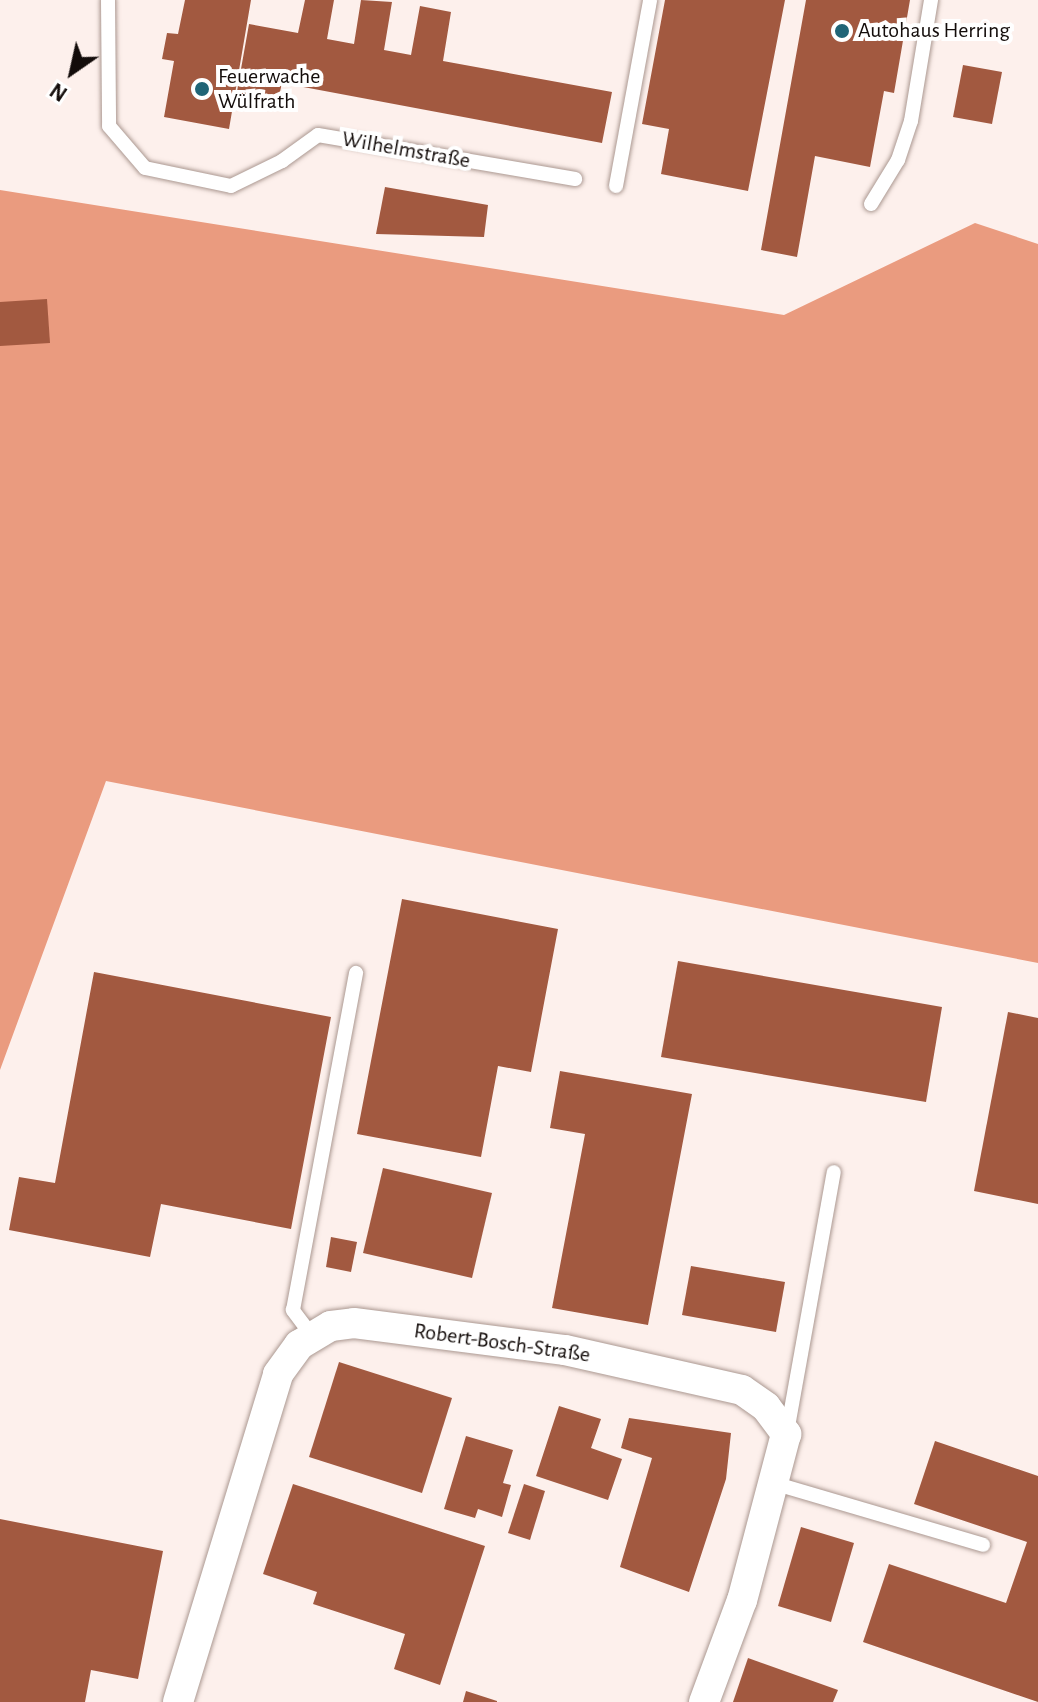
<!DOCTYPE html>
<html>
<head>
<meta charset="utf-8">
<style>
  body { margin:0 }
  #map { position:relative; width:1038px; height:1702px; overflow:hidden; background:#fdf0ec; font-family:"Alegreya Sans",sans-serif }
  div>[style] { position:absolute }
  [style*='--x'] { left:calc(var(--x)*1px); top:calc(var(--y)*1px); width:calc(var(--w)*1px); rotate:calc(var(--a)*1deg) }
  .forest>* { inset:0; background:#ea9b7f }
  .building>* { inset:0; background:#a25940 }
  .roads { filter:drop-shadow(0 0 2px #ab9891) drop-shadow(0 0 2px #ab9891) }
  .lane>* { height:14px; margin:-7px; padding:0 7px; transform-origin:7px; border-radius:7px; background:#fff }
  .street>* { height:30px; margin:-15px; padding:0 15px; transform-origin:15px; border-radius:15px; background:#fff }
  .dots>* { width:22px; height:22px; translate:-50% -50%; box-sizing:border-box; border:4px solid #fff; border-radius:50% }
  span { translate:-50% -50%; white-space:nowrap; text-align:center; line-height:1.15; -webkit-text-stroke:8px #fff; paint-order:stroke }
  .poi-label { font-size:22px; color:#130c0a }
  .left { translate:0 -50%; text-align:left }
  .street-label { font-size:22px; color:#130c0a }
  .north { position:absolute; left:32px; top:32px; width:80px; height:80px; -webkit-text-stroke:6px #fff; paint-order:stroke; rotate:214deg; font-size:22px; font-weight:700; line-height:32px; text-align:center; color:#130c0a }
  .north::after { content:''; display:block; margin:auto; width:28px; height:36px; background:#130c0a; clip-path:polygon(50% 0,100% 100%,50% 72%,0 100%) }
</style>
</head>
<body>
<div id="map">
  <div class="forest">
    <div style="clip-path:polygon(0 190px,784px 315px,975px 223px,1038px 244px,1038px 963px,106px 781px,0 1070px)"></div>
  </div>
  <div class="building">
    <div style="clip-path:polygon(185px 0,251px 0,229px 129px,164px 117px,174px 61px,162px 59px,167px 33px,178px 34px)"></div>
    <div style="clip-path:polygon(305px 0,334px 0,327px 39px,354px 44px,361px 0,392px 2px,384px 50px,411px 55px,420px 6px,451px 12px,443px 61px,612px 92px,602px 143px,282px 83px,277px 105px,236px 97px,249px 24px,298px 33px)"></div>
    <div style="clip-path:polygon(665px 0,785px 0,748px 191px,661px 174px,669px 129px,642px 124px)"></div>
    <div style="clip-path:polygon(806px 0,910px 0,894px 93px,884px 91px,870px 167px,815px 156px,797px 257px,761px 250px)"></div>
    <div style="clip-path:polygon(963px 65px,1002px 72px,992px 124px,953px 117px)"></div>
    <div style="clip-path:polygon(385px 187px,488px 205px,484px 237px,376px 234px)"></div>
    <div style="clip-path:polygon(47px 299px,50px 343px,0 346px,0 302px)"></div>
    <div style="clip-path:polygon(402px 899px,558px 929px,531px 1072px,498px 1066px,481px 1157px,357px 1134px)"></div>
    <div style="clip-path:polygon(678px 961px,942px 1007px,926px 1102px,661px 1057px)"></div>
    <div style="clip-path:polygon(94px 972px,331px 1017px,291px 1229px,161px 1204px,150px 1257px,9px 1230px,19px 1177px,55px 1183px)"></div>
    <div style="clip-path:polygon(1008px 1012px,1038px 1018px,1038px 1204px,974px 1191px)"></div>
    <div style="clip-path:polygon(560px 1071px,692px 1094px,648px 1325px,552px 1308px,585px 1134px,550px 1128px)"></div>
    <div style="clip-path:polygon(383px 1168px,492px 1193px,472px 1278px,363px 1253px)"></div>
    <div style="clip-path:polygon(331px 1237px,357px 1242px,351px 1272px,326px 1267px)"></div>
    <div style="clip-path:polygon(691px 1266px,785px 1282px,776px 1332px,682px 1315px)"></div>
    <div style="clip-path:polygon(339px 1362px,452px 1398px,422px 1493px,309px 1457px)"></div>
    <div style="clip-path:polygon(559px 1406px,601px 1419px,591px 1448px,622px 1459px,608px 1500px,536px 1476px)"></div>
    <div style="clip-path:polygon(629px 1418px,731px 1433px,726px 1479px,689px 1592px,620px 1567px,652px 1458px,621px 1448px)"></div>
    <div style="clip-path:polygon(466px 1436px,513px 1450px,503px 1483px,511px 1485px,502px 1517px,478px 1509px,475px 1518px,444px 1509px)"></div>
    <div style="clip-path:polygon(935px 1441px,1038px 1476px,1038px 1702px,863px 1642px,889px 1564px,1006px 1603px,1027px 1542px,914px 1504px)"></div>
    <div style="clip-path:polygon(293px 1484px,485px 1546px,440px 1685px,394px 1669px,405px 1634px,313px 1604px,317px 1592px,263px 1574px)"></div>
    <div style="clip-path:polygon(524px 1484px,545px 1491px,530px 1540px,508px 1533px)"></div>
    <div style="clip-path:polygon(0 1519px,163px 1551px,138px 1679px,91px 1670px,85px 1702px,0 1702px)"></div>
    <div style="clip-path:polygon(801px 1527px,854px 1543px,831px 1622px,778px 1606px)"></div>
    <div style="clip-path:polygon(748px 1658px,838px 1690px,833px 1702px,733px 1702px)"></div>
    <div style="clip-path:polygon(466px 1691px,497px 1701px,497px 1702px,463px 1702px)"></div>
  </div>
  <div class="roads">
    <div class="lane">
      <div style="--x:108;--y:0;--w:126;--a:89.5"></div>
      <div style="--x:109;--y:126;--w:55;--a:49.4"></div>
      <div style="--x:145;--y:168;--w:88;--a:11.8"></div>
      <div style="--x:231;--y:186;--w:57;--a:-26.1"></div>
      <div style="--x:282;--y:161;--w:44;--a:-35.8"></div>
      <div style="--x:318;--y:135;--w:261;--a:9.7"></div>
      <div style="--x:616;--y:186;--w:189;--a:-79.6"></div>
      <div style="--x:871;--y:204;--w:52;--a:-58.5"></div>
      <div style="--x:898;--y:160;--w:41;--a:-71.6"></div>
      <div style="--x:911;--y:121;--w:123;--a:-80.6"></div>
      <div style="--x:313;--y:1337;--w:34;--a:-127"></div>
      <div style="--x:293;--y:1310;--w:343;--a:-79.4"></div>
      <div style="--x:787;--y:1432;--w:264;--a:-79.8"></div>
      <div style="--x:773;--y:1483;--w:219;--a:16.4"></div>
    </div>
    <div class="street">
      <div style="--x:178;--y:1702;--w:343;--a:-73"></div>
      <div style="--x:278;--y:1374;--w:36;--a:-54"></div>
      <div style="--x:299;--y:1345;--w:37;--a:-31"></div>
      <div style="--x:331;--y:1326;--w:23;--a:-7"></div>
      <div style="--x:354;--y:1323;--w:213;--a:7.3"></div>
      <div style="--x:565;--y:1350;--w:181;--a:12.7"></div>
      <div style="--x:742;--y:1390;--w:29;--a:35"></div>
      <div style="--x:766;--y:1407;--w:34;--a:53"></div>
      <div style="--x:786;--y:1434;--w:172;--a:104.8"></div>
      <div style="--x:742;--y:1600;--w:109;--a:110.4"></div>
    </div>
  </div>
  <div class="dots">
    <div style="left:842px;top:31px;background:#206476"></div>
    <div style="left:202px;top:89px;background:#206476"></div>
  </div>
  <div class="poi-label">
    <span class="left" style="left:858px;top:31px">Autohaus Herring</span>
    <span class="left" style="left:218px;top:89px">Feuerwache<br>Wülfrath</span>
  </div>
  <div class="street-label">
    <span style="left:406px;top:150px;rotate:10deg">Wilhelmstraße</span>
    <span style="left:502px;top:1343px;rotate:8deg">Robert-Bosch-Straße</span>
  </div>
  <div class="north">N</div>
</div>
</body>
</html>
